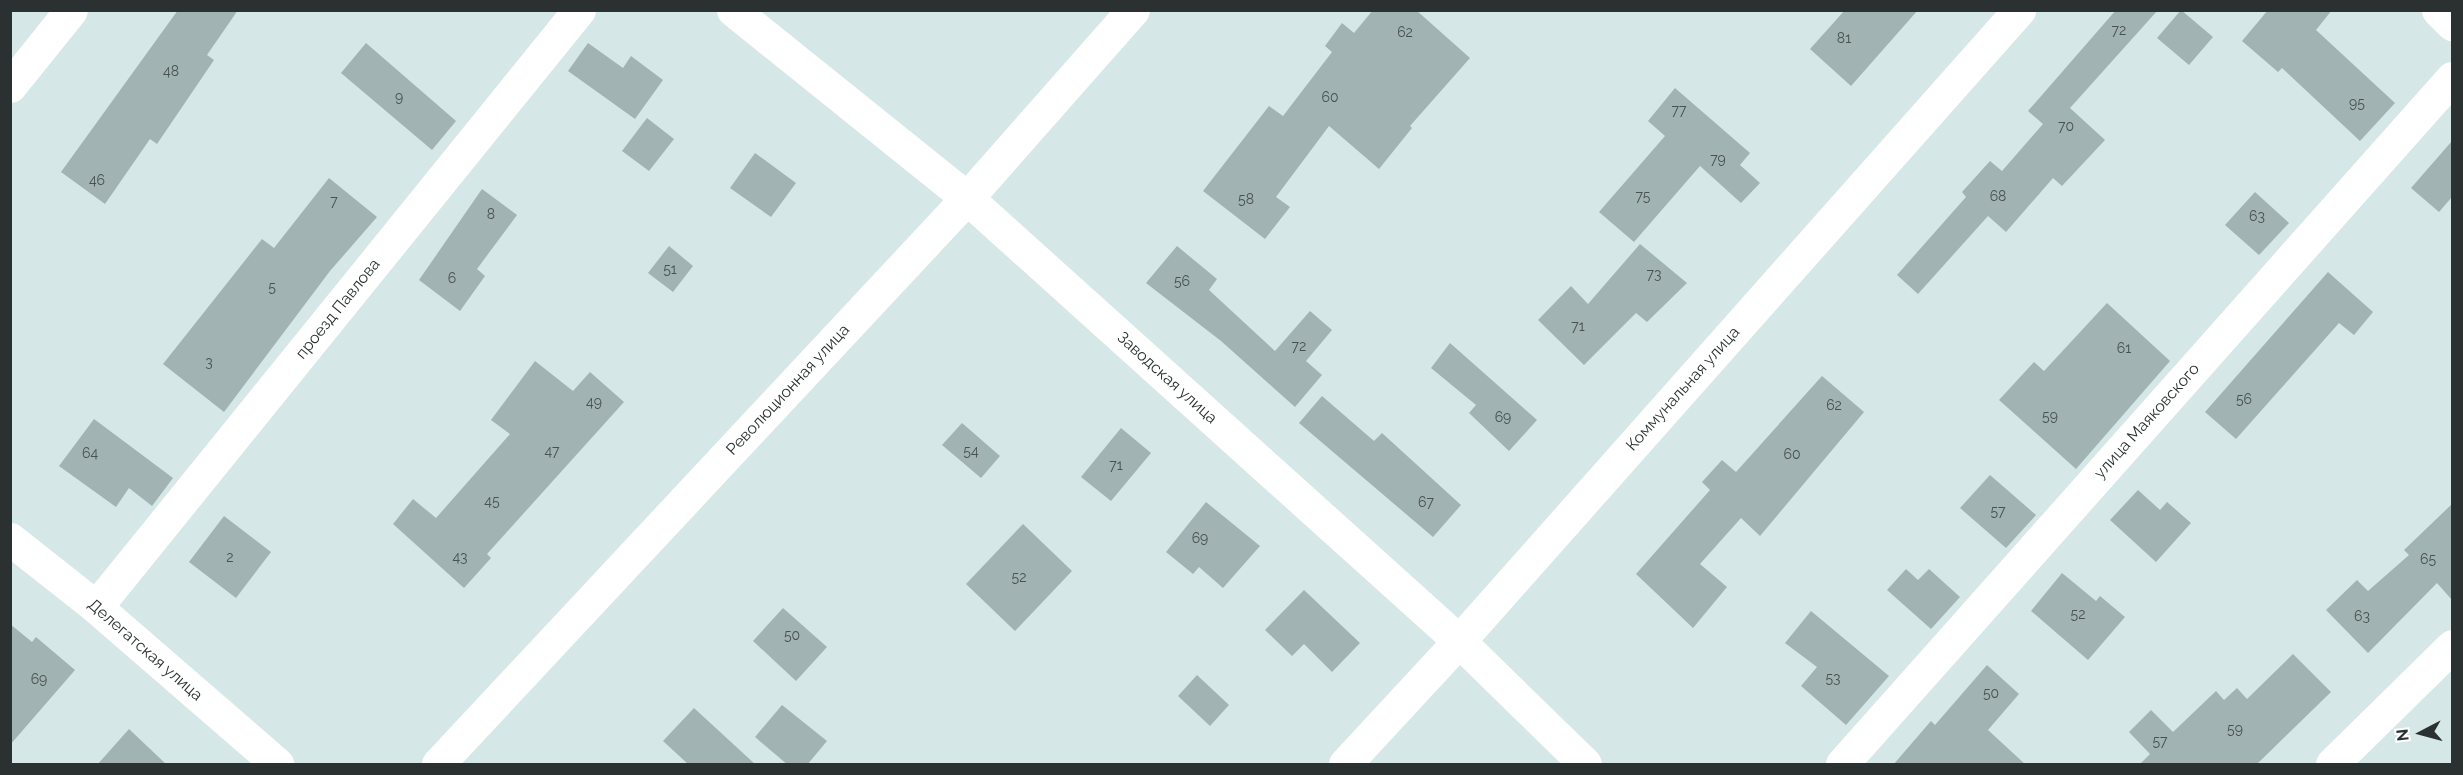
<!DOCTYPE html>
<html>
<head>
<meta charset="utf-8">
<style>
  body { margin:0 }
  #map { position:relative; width:2463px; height:775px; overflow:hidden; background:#d5e8e7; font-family:Raleway,sans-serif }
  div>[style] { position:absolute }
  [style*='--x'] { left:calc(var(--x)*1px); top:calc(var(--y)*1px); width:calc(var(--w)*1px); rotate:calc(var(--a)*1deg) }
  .building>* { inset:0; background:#a1b3b2 }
  .minor>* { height:33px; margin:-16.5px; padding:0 16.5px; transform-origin:16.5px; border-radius:16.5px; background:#fff }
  span { translate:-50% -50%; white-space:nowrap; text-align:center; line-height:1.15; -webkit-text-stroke:4.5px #fff; paint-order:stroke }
  .number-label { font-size:14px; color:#485250 }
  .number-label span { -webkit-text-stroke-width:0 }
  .street-label { font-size:16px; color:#2a3130 }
  .frame { position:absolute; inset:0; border:12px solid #2a3130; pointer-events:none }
  .north { position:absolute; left:2391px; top:703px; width:60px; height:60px; -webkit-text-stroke:4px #fff; paint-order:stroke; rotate:264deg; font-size:16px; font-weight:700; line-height:24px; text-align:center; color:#2a3130 }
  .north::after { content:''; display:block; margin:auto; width:21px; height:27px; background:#2a3130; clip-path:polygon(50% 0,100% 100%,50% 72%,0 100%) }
</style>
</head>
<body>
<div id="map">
  <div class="building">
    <div style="clip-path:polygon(178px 10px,238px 10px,207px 55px,214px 60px,157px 144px,150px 139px,105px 204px,61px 172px)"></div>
    <div style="clip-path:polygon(1373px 10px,1416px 10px,1470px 58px,1410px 126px,1412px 128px,1379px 169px,1329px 126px,1276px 197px,1290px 207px,1265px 239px,1203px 191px,1269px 106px,1283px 116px,1332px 52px,1325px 46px,1342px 23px,1354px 33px)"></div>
    <div style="clip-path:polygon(1845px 10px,1918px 10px,1851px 86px,1810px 49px)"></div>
    <div style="clip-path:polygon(2116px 10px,2158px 10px,2070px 108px,2105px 140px,2062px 186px,2053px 178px,2006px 232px,1988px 216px,1918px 294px,1897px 275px,1966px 197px,1962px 192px,1990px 161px,2002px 171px,2043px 124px,2028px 111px)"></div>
    <div style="clip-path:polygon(2181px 10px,2213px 37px,2189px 65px,2157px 38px)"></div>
    <div style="clip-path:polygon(2268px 10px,2332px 10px,2316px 30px,2395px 103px,2360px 141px,2282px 68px,2278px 72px,2242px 41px)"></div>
    <div style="clip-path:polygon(366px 43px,456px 121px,432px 150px,341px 73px)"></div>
    <div style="clip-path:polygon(588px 43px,623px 68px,631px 56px,663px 80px,635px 119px,568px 71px)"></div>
    <div style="clip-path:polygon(1675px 88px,1750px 153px,1740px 165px,1760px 183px,1741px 203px,1700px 166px,1634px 242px,1599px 212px,1665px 136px,1648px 121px)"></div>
    <div style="clip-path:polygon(647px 118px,674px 139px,649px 171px,622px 151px)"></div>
    <div style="clip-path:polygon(2452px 141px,2452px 197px,2439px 212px,2411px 188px)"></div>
    <div style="clip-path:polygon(755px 153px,796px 183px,771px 217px,730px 188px)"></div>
    <div style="clip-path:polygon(329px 178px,377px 217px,330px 271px,224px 412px,163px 364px,262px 239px,274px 248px)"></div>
    <div style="clip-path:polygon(482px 189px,517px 215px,477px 269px,485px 276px,460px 311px,419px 280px)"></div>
    <div style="clip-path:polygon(2255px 192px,2289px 223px,2259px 255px,2225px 225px)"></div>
    <div style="clip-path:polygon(1640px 244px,1687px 283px,1647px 322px,1636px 313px,1584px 365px,1538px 320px,1571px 286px,1588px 304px)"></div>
    <div style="clip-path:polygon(669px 246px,693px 266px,673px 292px,648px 273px)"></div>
    <div style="clip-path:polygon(1177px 246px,1217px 279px,1209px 290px,1275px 351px,1310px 311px,1332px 330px,1306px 361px,1322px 375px,1295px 407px,1221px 341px,1146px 283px)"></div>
    <div style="clip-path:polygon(2328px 272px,2373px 312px,2354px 335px,2339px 323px,2236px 439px,2205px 412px)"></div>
    <div style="clip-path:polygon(2107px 303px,2170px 361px,2076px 469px,1999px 400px,2034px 362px,2044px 371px)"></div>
    <div style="clip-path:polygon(1450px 343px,1537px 420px,1509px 451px,1469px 413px,1476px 405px,1431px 368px)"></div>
    <div style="clip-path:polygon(535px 361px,573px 391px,590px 372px,624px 402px,487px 554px,491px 558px,464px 588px,393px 524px,413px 499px,436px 518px,510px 434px,491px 420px)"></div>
    <div style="clip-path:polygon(1822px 376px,1864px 412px,1760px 536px,1741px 518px,1700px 564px,1727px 587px,1693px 628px,1636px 574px,1710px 490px,1702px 482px,1722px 460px,1736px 472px)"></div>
    <div style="clip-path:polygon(1322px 396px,1374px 441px,1382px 433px,1461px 505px,1433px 537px,1299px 423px)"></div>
    <div style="clip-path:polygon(94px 419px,173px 478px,152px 506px,129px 488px,116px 507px,59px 466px)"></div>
    <div style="clip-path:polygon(962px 423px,1000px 456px,981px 478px,942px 445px)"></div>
    <div style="clip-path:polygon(1121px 428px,1151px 453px,1111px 501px,1081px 477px)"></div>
    <div style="clip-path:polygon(1990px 475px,2036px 515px,2006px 548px,1960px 508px)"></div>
    <div style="clip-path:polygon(2138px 490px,2160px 510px,2167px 502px,2191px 523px,2156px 562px,2110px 520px)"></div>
    <div style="clip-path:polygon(1206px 502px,1260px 546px,1223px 588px,1199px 567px,1193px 574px,1166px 552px)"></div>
    <div style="clip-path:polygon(2452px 504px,2452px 600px,2437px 583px,2368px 653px,2326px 610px,2357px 580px,2368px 591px,2409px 555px,2404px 550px)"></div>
    <div style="clip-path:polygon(224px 516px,271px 552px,236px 598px,189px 562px)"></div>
    <div style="clip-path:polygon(1023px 524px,1072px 571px,1015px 631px,966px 584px)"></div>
    <div style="clip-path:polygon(1906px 569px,1918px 580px,1929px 569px,1960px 597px,1931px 629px,1887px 590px)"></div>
    <div style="clip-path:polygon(2062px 573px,2096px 601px,2100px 596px,2125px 617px,2088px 660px,2031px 611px)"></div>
    <div style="clip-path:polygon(1304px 590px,1360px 643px,1332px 672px,1304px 644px,1292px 656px,1265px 630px)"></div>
    <div style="clip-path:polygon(783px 608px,827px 647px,796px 681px,753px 641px)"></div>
    <div style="clip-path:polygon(1811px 611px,1889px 676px,1846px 725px,1801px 686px,1817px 667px,1785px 643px)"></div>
    <div style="clip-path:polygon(10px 624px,32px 642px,36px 637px,75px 670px,10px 745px)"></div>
    <div style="clip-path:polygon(2293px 654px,2331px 692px,2256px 765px,2139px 765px,2150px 754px,2129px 732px,2151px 710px,2173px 732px,2216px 691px,2224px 700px,2237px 688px,2247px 699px)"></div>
    <div style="clip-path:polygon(1987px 665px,2019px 694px,1988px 730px,2026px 765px,1893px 765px,1931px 721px,1935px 725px)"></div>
    <div style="clip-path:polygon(1197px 675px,1229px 705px,1210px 726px,1178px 696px)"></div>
    <div style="clip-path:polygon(782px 705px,827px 741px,807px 765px,788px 765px,755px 737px)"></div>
    <div style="clip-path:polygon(694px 708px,756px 765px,689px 765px,663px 741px)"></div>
    <div style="clip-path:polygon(129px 729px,167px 765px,97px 765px)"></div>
  </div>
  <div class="minor">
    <div style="--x:733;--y:10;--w:300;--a:38.8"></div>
    <div style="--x:967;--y:198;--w:662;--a:42"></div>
    <div style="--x:1459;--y:641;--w:176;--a:44.3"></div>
    <div style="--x:2438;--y:10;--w:20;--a:45"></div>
    <div style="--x:10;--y:86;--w:97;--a:-51.2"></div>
    <div style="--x:10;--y:539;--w:110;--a:38.3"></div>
    <div style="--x:96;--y:607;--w:240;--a:40.9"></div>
    <div style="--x:96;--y:607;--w:768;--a:-51.03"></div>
    <div style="--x:438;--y:764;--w:775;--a:-46.94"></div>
    <div style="--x:967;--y:198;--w:251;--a:-48.6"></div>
    <div style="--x:1345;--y:764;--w:168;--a:-47.2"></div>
    <div style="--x:1459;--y:641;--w:844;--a:-48.41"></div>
    <div style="--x:1842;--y:764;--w:918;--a:-48.36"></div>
    <div style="--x:2332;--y:764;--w:168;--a:-44.5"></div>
  </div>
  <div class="number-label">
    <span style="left:2119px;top:30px">72</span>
    <span style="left:1405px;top:32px">62</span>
    <span style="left:1844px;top:38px">81</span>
    <span style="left:171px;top:71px">48</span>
    <span style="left:399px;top:97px">9</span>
    <span style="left:1330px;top:97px">60</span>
    <span style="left:2357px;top:103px">95</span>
    <span style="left:1679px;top:110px">77</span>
    <span style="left:2066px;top:126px">70</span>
    <span style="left:1718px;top:159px">79</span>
    <span style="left:97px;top:180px">46</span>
    <span style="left:1643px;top:196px">75</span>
    <span style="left:1998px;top:196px">68</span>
    <span style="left:1246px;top:199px">58</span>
    <span style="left:334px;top:201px">7</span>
    <span style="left:491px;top:214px">8</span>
    <span style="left:2257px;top:216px">63</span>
    <span style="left:670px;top:269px">51</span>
    <span style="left:1654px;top:274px">73</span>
    <span style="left:452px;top:278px">6</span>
    <span style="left:1182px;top:281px">56</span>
    <span style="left:272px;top:287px">5</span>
    <span style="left:1578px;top:326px">71</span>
    <span style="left:1299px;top:346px">72</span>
    <span style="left:2124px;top:348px">61</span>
    <span style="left:209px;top:362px">3</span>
    <span style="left:2244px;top:399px">56</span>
    <span style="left:594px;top:402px">49</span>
    <span style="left:1834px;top:405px">62</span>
    <span style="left:2050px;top:416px">59</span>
    <span style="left:1503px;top:417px">69</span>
    <span style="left:552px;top:451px">47</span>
    <span style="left:971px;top:451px">54</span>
    <span style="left:90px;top:453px">64</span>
    <span style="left:1792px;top:454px">60</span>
    <span style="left:1116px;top:465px">71</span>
    <span style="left:492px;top:501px">45</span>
    <span style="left:1426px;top:502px">67</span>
    <span style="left:1998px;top:511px">57</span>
    <span style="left:1200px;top:538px">69</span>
    <span style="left:230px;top:557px">2</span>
    <span style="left:460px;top:557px">43</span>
    <span style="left:2428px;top:559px">65</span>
    <span style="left:1019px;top:577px">52</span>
    <span style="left:2078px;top:614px">52</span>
    <span style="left:2362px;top:616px">63</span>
    <span style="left:792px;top:635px">50</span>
    <span style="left:1833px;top:678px">53</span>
    <span style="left:39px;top:679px">69</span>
    <span style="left:1991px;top:693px">50</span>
    <span style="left:2235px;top:729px">59</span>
    <span style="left:2160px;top:741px">57</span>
  </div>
  <div class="street-label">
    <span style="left:338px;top:309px;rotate:-51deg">проезд Павлова</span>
    <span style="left:1167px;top:378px;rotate:42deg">Заводская улица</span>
    <span style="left:1683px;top:389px;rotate:-48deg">Коммунальная улица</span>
    <span style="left:788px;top:390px;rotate:-47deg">Революционная улица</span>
    <span style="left:2147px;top:421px;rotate:-48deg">улица Маяковского</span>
    <span style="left:145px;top:650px;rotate:41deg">Делегатская улица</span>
  </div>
  <div class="frame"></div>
  <div class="north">N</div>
</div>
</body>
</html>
